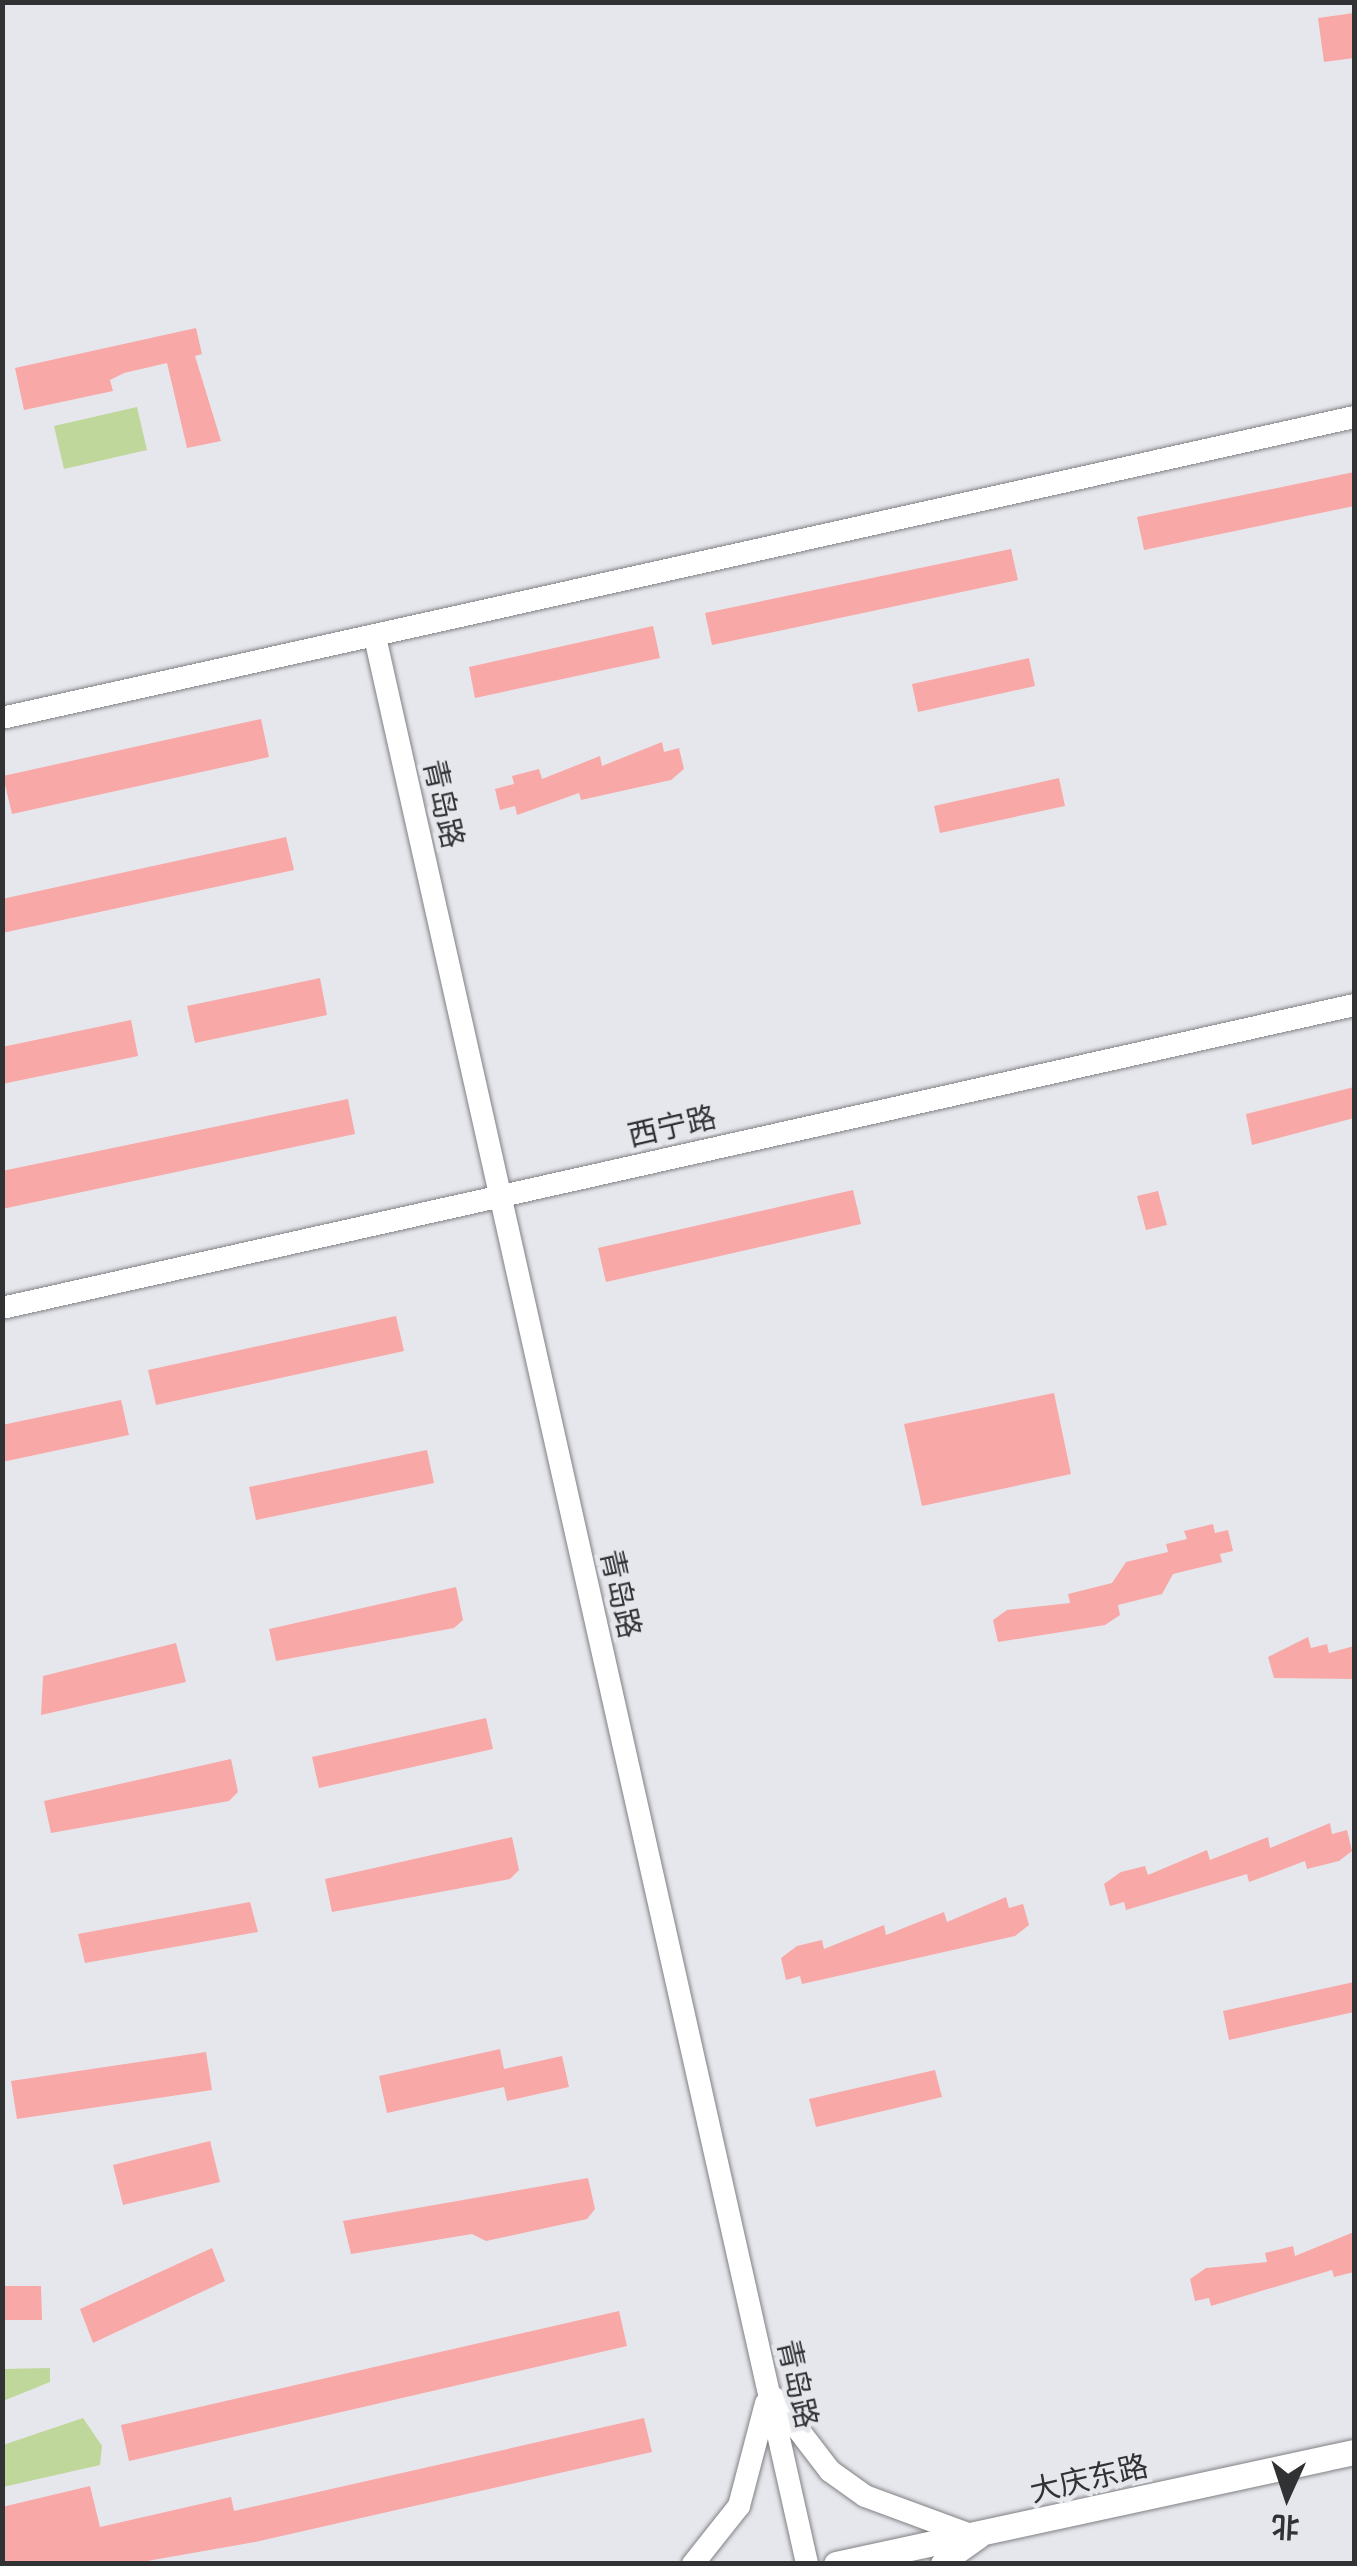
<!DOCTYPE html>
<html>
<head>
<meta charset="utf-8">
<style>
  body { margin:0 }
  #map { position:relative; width:1357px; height:2566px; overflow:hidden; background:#e6e7ec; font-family:Karla,"Noto Sans SC",sans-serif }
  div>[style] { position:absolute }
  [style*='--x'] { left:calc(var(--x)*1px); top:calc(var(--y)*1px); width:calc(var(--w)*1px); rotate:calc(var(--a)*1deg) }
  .green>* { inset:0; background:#bfd79b }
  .building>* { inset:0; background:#f8a8a6 }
  .roads { filter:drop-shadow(0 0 2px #808185) drop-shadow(0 0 2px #808185) }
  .tertiary>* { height:22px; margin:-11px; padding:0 11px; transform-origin:11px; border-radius:11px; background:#fff }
  .secondary>* { height:25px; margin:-12.5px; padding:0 12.5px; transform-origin:12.5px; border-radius:12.5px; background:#fff }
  span { translate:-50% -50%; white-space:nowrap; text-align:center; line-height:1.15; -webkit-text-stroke:9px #e6e7ec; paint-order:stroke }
  .street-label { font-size:30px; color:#313233 }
  .frame { position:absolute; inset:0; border:5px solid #313233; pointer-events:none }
  .north { position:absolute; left:1237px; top:2446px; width:100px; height:100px; -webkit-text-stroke:8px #e6e7ec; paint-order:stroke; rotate:183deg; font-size:28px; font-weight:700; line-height:40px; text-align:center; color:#313233 }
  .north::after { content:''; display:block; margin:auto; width:35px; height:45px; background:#313233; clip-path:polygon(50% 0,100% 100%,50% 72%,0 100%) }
</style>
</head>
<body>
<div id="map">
  <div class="green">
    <div style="clip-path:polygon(137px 407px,147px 450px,64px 469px,54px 426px)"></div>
    <div style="clip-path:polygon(50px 2368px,50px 2382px,3px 2401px,3px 2369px)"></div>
    <div style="clip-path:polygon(83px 2418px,102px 2446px,100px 2465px,3px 2487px,3px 2445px)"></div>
  </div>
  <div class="building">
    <div style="clip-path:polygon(1354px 13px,1354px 58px,1324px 62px,1318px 18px)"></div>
    <div style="clip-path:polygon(196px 328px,202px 354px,195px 356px,221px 441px,187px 448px,167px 363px,124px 373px,110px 380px,113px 391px,24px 410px,15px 368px)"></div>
    <div style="clip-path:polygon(1354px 472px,1354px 506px,1144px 550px,1137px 517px)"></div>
    <div style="clip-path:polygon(1011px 549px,1018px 580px,712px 645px,705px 613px)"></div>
    <div style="clip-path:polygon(653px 626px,660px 658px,475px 698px,469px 667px)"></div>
    <div style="clip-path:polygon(1029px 658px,1035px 686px,918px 712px,912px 684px)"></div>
    <div style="clip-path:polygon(261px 719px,269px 757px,12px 814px,3px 776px)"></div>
    <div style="clip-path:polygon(662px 742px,664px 752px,679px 748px,684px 769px,671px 780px,581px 800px,579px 793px,517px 815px,515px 806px,500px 810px,495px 789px,514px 784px,512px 776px,539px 769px,542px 779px,600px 756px,602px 766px)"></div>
    <div style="clip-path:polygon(1059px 778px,1065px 806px,940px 833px,934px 806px)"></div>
    <div style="clip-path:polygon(286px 837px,294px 870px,2px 933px,2px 899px)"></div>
    <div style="clip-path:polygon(320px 978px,327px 1015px,195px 1043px,187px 1006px)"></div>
    <div style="clip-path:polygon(131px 1020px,138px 1056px,2px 1084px,2px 1047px)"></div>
    <div style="clip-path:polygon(1354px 1087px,1354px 1118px,1252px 1145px,1246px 1114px)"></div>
    <div style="clip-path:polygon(348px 1099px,355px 1134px,2px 1209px,2px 1171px)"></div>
    <div style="clip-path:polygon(853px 1190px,861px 1224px,606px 1282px,598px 1248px)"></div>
    <div style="clip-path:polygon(1158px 1191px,1167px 1225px,1146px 1230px,1137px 1196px)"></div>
    <div style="clip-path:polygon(396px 1316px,404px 1351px,156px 1405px,148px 1370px)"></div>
    <div style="clip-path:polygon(1054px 1393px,1071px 1474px,922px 1506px,904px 1424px)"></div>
    <div style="clip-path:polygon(121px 1400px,129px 1435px,2px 1462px,2px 1425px)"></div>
    <div style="clip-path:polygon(427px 1450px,434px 1483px,256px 1520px,249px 1487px)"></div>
    <div style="clip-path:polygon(1213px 1524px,1215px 1533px,1228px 1530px,1233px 1551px,1220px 1554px,1222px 1562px,1173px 1574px,1162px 1594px,1118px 1605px,1120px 1615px,1105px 1625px,998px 1642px,993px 1620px,1007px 1610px,1070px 1603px,1068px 1594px,1112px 1583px,1126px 1562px,1168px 1552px,1166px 1544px,1187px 1539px,1184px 1531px)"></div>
    <div style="clip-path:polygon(456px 1587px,463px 1620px,454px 1628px,276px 1661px,269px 1629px)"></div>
    <div style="clip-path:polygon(1308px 1637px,1311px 1648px,1327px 1644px,1329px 1653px,1354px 1646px,1354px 1679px,1274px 1678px,1268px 1657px)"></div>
    <div style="clip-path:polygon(176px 1643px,186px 1682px,41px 1715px,43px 1676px)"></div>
    <div style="clip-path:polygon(486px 1718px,493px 1749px,319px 1788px,312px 1757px)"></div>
    <div style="clip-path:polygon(231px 1759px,238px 1792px,229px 1801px,51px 1833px,44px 1801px)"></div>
    <div style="clip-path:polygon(1330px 1823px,1332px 1834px,1347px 1830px,1352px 1851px,1339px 1861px,1307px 1869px,1305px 1861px,1249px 1882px,1247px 1874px,1126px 1910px,1124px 1902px,1110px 1906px,1104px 1884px,1121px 1872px,1145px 1866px,1148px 1875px,1207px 1850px,1210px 1860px,1268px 1837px,1270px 1848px)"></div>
    <div style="clip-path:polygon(512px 1837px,519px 1870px,510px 1879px,332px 1912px,325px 1879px)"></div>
    <div style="clip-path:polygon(1006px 1897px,1009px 1908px,1023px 1904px,1029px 1925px,1015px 1936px,802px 1984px,800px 1976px,786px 1980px,781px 1958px,797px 1946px,822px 1940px,824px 1949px,884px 1925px,886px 1935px,944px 1912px,947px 1922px)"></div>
    <div style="clip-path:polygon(250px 1902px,258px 1932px,85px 1963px,78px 1934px)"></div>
    <div style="clip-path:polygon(1354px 1982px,1354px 2012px,1229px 2040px,1223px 2011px)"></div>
    <div style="clip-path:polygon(500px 2049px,504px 2069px,562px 2056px,569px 2087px,507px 2101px,504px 2087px,387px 2113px,379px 2076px)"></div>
    <div style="clip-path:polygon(206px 2052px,212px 2090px,17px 2119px,11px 2081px)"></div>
    <div style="clip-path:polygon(935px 2070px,942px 2097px,816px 2127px,809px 2099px)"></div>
    <div style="clip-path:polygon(210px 2141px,220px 2182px,123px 2205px,113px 2165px)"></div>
    <div style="clip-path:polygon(588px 2178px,595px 2209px,587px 2219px,486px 2241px,472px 2234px,351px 2254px,343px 2221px)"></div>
    <div style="clip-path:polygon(1354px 2232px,1354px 2272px,1334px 2277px,1332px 2270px,1211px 2306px,1209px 2298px,1195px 2301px,1190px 2279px,1206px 2268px,1267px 2262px,1265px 2253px,1293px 2246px,1295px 2256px)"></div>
    <div style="clip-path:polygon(212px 2248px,225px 2281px,93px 2343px,80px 2309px)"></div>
    <div style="clip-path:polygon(2px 2286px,41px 2286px,42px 2320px,2px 2320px)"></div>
    <div style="clip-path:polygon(619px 2311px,627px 2346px,129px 2461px,121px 2425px)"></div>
    <div style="clip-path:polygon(644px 2418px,652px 2452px,255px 2542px,130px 2564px,2px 2564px,2px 2507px,90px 2486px,100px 2527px,231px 2497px,234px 2511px)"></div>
  </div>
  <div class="roads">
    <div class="tertiary">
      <div style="--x:375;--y:637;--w:1975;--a:77.36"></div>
      <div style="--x:2;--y:718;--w:1385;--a:-12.55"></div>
      <div style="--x:2;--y:1308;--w:1386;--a:-12.63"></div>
      <div style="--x:774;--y:2398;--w:92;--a:52.5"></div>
      <div style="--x:830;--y:2471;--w:43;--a:35.5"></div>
      <div style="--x:865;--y:2496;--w:118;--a:20.3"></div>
      <div style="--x:693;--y:2564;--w:74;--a:-51.6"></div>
      <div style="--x:739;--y:2506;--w:106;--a:-75.3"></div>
      <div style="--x:942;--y:2564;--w:45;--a:-35.1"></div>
    </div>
    <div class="secondary">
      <div style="--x:836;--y:2564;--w:530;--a:-12.2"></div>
    </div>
  </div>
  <div class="street-label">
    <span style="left:443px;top:804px;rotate:77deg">青岛路</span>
    <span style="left:672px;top:1127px;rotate:-13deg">西宁路</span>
    <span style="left:620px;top:1594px;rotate:77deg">青岛路</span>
    <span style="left:797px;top:2384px;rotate:77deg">青岛路</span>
    <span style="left:1089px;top:2479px;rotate:-13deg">大庆东路</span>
  </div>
  <div class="frame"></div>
  <div class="north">北</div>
</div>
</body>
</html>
